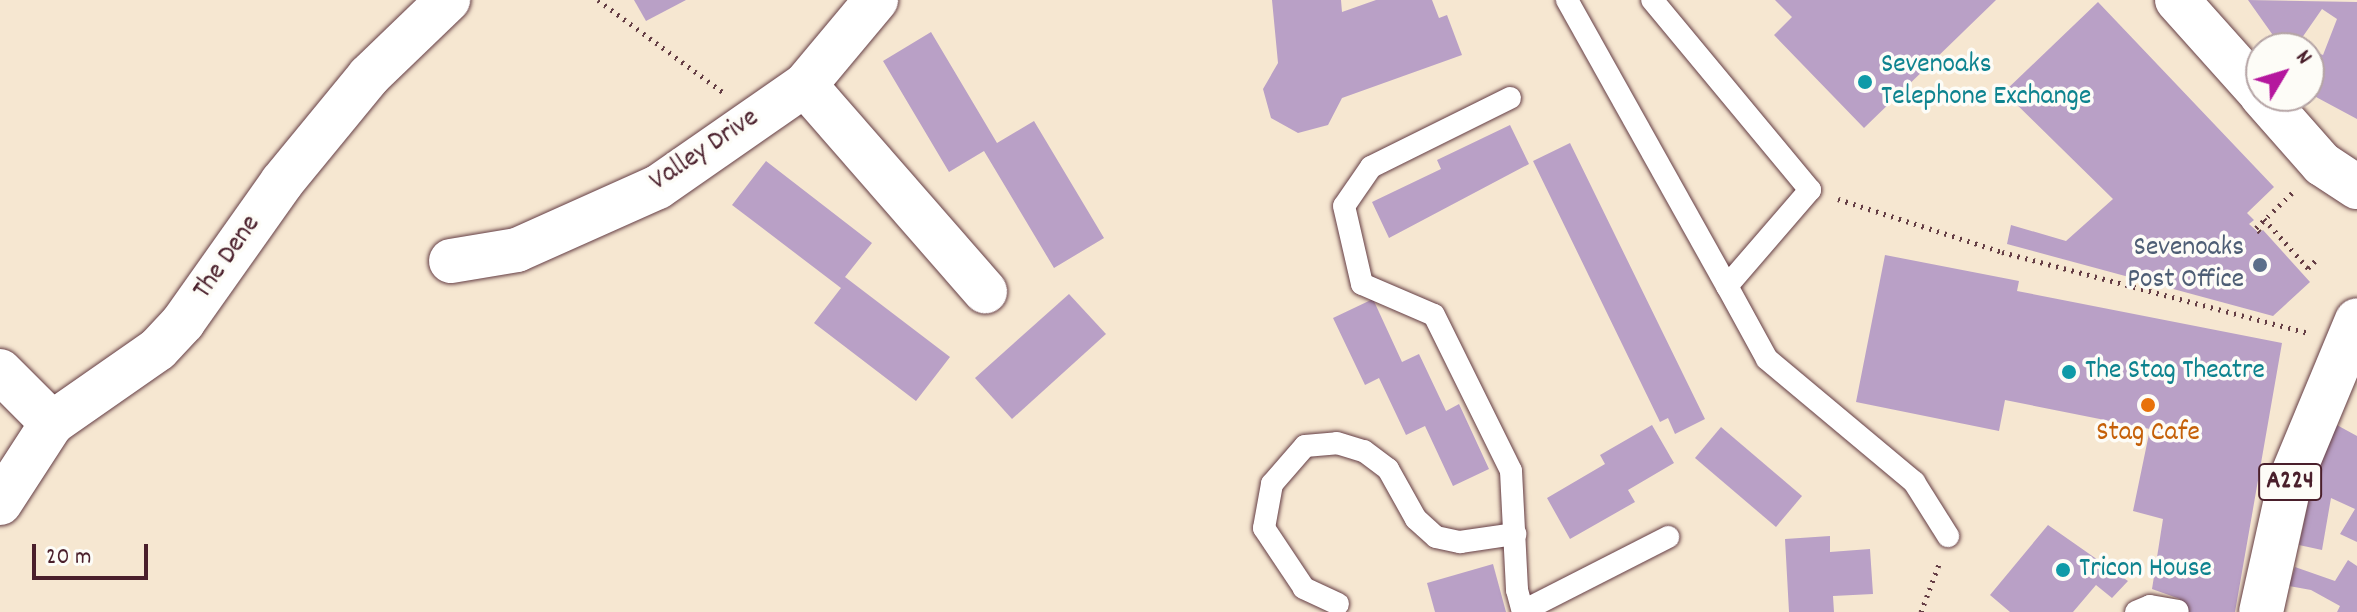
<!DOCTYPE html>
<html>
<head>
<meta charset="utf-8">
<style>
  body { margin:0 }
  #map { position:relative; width:2357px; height:612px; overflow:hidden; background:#f6e7d1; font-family:Dekko,sans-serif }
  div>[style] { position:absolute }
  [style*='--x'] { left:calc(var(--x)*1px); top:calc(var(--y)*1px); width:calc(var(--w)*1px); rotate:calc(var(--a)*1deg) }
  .building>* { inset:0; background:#b9a0c6 }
  .path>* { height:5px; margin-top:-2.5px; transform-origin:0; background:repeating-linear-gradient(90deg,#643d44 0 2px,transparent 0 8px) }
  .roads { filter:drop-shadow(0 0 2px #643d44) drop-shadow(0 0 2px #643d44) }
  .lane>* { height:22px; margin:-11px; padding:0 11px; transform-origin:11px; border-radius:11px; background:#fff }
  .street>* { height:44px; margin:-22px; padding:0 22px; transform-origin:22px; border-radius:22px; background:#fff }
  .primary>* { height:44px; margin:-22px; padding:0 22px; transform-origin:22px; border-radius:22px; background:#fff }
  .dots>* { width:22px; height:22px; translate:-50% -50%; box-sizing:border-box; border:4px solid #fdfcf7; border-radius:50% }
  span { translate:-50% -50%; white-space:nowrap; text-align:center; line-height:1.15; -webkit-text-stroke:7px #fdfcf7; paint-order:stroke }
  .shield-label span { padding:2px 6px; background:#fdfcf7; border:2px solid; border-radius:6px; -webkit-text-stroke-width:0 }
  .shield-label { font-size:26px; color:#4a1f2b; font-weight:700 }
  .culture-label { font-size:28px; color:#0d838f }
  .left { translate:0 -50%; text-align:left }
  .street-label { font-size:28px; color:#4a1f2b }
  .service-label { font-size:28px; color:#4e5e75 }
  .right { translate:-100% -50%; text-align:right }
  .food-label { font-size:28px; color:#c56008 }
  .north { position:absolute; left:2245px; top:32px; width:80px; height:80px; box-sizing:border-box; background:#fdfcf7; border:2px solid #b5a4a5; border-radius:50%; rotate:52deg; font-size:22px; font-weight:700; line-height:32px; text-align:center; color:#4a1f2b }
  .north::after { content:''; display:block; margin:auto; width:28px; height:36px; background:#b5179e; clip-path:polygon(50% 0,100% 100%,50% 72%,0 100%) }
  .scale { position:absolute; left:32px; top:544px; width:116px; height:36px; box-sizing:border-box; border:4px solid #4a1f2b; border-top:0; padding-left:10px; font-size:24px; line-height:28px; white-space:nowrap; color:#4a1f2b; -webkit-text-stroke:6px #fdfcf7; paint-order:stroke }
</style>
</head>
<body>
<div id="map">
  <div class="building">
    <div style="clip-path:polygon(634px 0,686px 0,646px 21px)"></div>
    <div style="clip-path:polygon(1272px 0,1341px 0,1342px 12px,1376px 0,1432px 0,1439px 18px,1447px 15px,1462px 55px,1342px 98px,1328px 125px,1298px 133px,1271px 118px,1263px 89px,1278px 63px)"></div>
    <div style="clip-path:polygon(1775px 0,1996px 0,1864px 128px,1774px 35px,1792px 17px)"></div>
    <div style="clip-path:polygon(2248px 0,2357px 2px,2357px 119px,2316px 97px,2309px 87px,2309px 49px,2323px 55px,2337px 19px,2322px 9px,2297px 45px,2305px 48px,2282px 48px)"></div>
    <div style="clip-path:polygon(2098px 2px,2274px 187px,2247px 213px,2254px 220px,2249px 224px,2259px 233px,2263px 230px,2310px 282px,2273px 316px,2007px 244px,2011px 225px,2066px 241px,2113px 199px,2004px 92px)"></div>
    <div style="clip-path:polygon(931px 32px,997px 143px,1034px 121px,1104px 238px,1054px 268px,984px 151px,949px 172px,883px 61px)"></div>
    <div style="clip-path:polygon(1510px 125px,1529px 164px,1389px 238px,1372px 202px,1441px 169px,1437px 160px)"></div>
    <div style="clip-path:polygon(1570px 143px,1705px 419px,1675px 434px,1668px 418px,1660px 422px,1533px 161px)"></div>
    <div style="clip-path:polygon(766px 161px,872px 243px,845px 277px,950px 357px,916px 401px,814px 323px,841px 288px,732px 205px)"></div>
    <div style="clip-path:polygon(1885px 255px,2019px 281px,2017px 291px,2282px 343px,2235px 612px,2178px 612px,2180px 599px,2152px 589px,2163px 519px,2133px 511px,2150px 429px,2005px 400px,1999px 431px,1856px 402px)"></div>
    <div style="clip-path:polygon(1069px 294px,1106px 334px,1012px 419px,975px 378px)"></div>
    <div style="clip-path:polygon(1373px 299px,1402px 362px,1419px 354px,1446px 411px,1459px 404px,1489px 469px,1453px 486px,1425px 426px,1406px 435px,1379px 378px,1365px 385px,1333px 318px)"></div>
    <div style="clip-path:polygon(2335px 424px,2357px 436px,2357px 542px,2340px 534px,2355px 509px,2331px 498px,2322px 550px,2299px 545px,2313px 480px)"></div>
    <div style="clip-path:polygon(1652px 425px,1674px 463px,1628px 490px,1635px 502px,1570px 539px,1547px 498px,1605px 464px,1600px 455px)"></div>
    <div style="clip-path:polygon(1721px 427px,1802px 496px,1776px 527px,1695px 458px)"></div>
    <div style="clip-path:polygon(2048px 525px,2128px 581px,2112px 598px,2096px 585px,2073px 612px,2010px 612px,1990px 595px)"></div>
    <div style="clip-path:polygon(1830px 536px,1830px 552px,1870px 549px,1873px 594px,1833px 596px,1834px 612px,1789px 612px,1785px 539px)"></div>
    <div style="clip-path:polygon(2348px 560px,2357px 566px,2357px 612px,2337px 612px,2340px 606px,2311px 590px,2289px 586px,2295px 567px,2335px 581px)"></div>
    <div style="clip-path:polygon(1493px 564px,1506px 612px,1435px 612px,1427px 583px)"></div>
  </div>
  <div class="path">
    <div style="--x:598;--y:0;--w:155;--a:36.4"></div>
    <div style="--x:1838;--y:199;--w:172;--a:17.9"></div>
    <div style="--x:2002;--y:252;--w:318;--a:14.8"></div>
    <div style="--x:2264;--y:219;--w:66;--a:48.1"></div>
    <div style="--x:2308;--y:268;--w:11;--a:-45"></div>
    <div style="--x:2260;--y:232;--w:6;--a:-135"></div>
    <div style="--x:2256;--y:228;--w:52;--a:-44.2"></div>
    <div style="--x:1921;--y:612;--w:51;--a:-69.4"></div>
  </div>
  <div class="roads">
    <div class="lane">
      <div style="--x:1567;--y:0;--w:328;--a:60.8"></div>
      <div style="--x:1727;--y:286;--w:127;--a:-49.2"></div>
      <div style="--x:1810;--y:190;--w:247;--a:-129.7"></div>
      <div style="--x:1510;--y:98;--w:155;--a:153.6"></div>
      <div style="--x:1371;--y:167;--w:47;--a:124.7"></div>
      <div style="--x:1344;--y:206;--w:80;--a:77"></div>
      <div style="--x:1362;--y:284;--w:78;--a:23.3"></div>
      <div style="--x:1434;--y:315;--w:174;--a:63.7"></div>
      <div style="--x:1511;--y:471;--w:119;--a:87.1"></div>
      <div style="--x:1517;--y:590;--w:23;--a:75"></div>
      <div style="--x:1727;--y:286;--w:83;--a:61.3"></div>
      <div style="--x:1767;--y:359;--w:192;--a:39.9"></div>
      <div style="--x:1914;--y:482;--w:64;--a:57.8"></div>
      <div style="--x:1338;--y:604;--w:38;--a:-155"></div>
      <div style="--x:1304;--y:588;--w:72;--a:-123.7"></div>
      <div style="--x:1264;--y:528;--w:45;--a:-79.7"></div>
      <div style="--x:1272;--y:484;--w:50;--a:-49"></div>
      <div style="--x:1305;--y:446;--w:32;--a:-5"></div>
      <div style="--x:1337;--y:443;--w:28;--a:17"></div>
      <div style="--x:1364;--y:451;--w:30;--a:37"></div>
      <div style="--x:1388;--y:469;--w:57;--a:60.8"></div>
      <div style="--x:1416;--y:519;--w:27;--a:42"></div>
      <div style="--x:1436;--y:537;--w:25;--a:12"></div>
      <div style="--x:1460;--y:542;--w:56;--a:-8.3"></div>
      <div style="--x:1523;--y:611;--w:163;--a:-27"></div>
      <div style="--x:2136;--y:612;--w:15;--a:-23"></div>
      <div style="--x:2150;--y:606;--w:28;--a:10"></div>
    </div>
    <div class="street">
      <div style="--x:2177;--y:0;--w:126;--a:48.2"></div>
      <div style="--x:805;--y:85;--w:274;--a:48.9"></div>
      <div style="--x:2262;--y:96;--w:91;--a:48.6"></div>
      <div style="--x:2322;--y:164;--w:42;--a:33.3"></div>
      <div style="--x:451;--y:261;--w:67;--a:-9.5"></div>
      <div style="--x:517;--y:250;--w:154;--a:-24.1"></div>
      <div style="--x:658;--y:187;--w:179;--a:-34.8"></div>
      <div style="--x:805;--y:85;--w:111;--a:-50.1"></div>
      <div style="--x:0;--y:371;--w:74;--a:45"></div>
      <div style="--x:0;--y:503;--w:95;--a:-57"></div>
      <div style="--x:52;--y:423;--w:129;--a:-34.9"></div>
      <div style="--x:158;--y:349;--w:37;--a:-47"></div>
      <div style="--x:183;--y:322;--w:171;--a:-54.7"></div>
      <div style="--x:282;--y:182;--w:137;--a:-50.6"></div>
      <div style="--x:369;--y:76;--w:110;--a:-43.9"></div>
    </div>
    <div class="primary">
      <div style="--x:2261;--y:612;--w:134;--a:-77.5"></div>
      <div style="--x:2290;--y:481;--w:174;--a:-67.4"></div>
    </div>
  </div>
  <div class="dots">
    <div style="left:1865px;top:82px;background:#0f9aa8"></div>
    <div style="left:2260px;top:265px;background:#5c6f8a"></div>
    <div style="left:2069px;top:372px;background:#0f9aa8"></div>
    <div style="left:2148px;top:405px;background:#e8710a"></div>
    <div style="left:2063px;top:570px;background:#0f9aa8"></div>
  </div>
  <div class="shield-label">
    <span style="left:2290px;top:482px">A224</span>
  </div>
  <div class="culture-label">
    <span class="left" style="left:1881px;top:82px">Sevenoaks<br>Telephone Exchange</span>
    <span class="left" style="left:2085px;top:372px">The Stag Theatre</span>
    <span class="left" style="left:2079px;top:570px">Tricon House</span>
  </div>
  <div class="street-label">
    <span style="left:705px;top:151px;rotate:-34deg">Valley Drive</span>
    <span style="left:228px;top:258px;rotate:-55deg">The Dene</span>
  </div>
  <div class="service-label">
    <span class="right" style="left:2244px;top:265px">Sevenoaks<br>Post Office</span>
  </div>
  <div class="food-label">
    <span style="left:2148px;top:434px">Stag Cafe</span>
  </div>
  <div class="north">N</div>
  <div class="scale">20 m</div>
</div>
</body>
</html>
